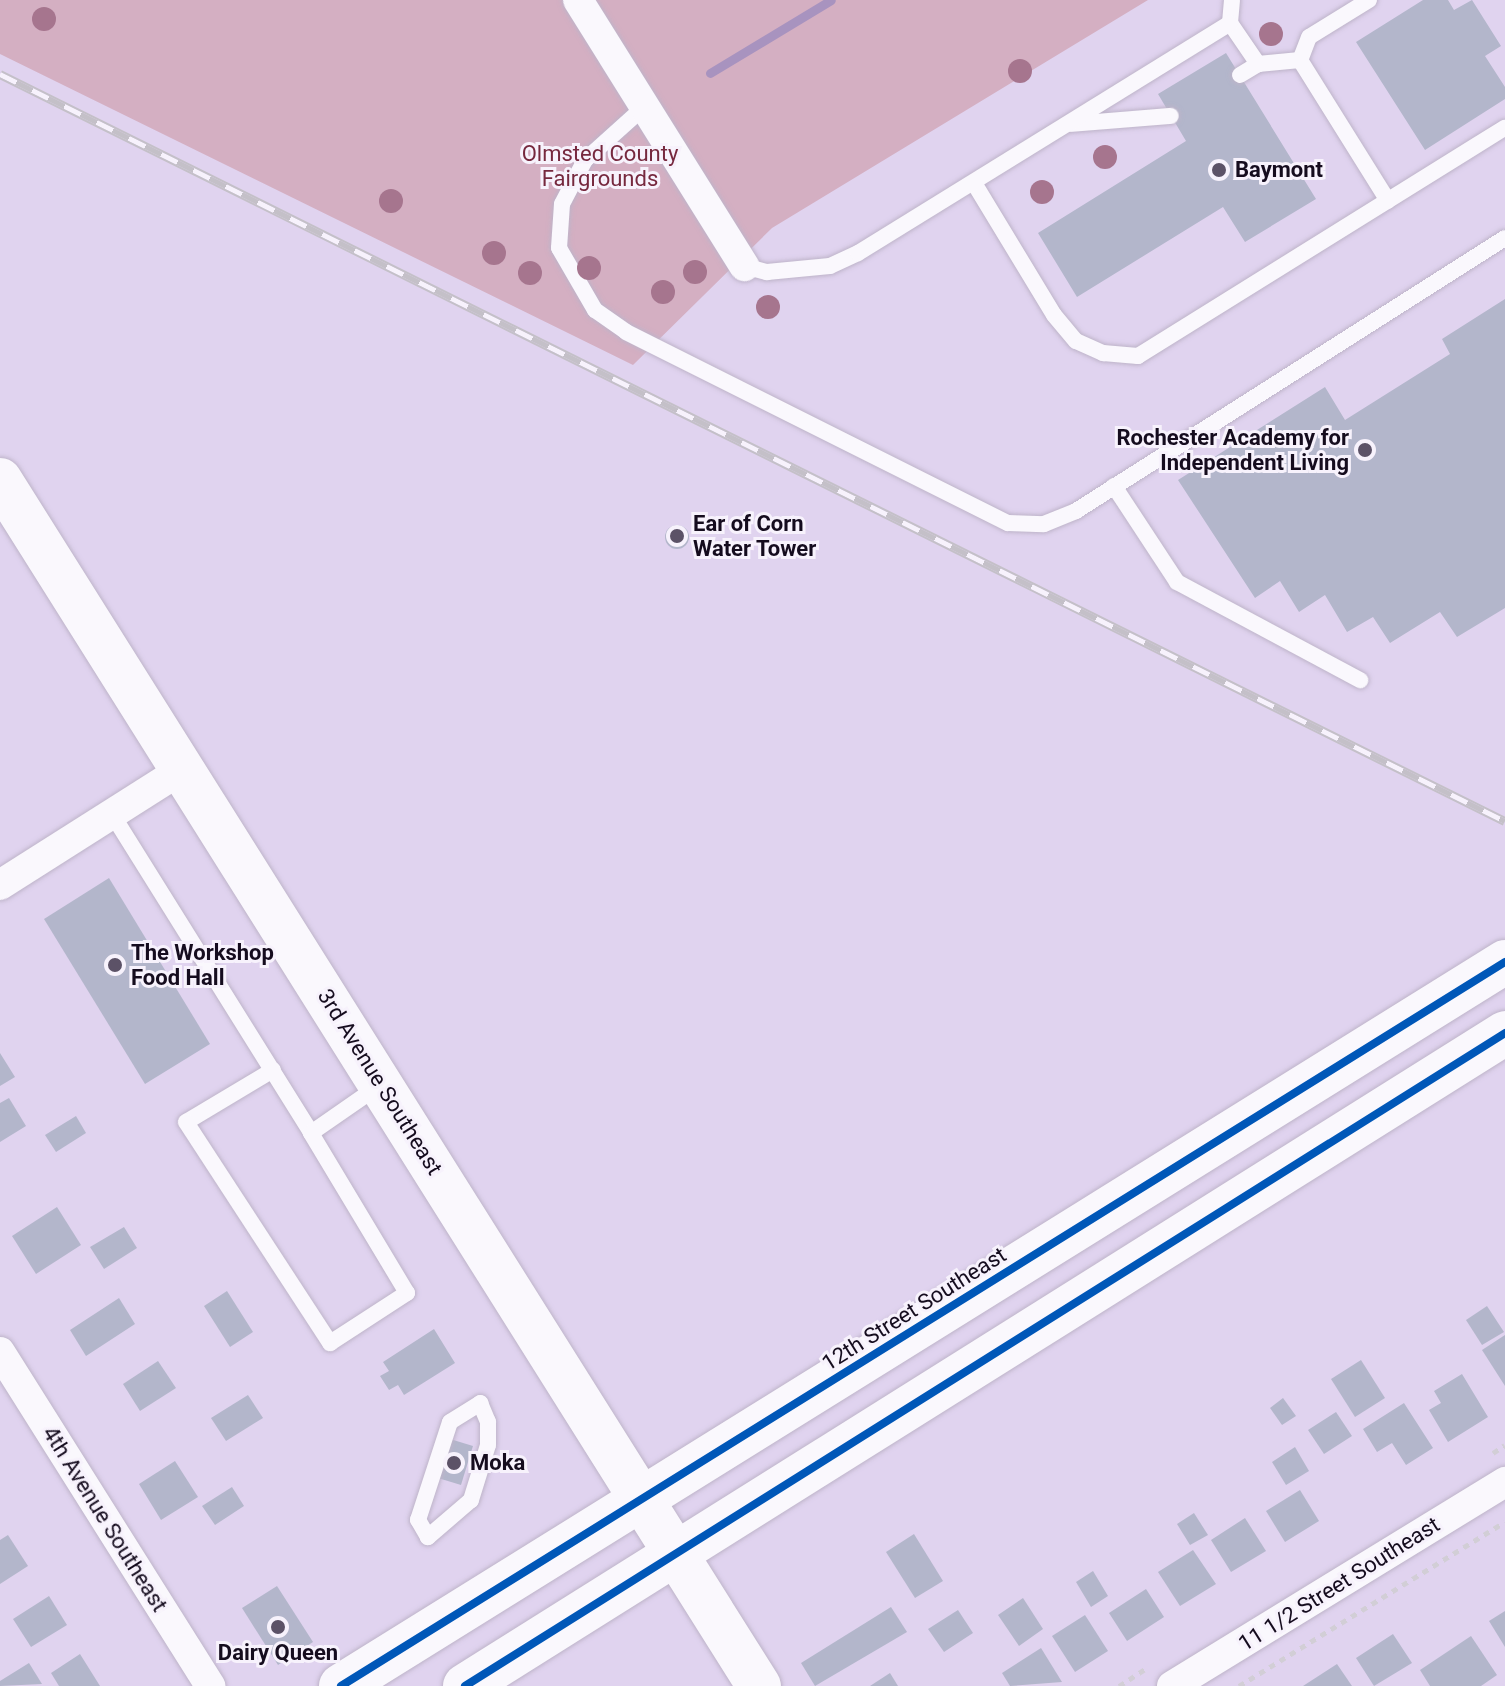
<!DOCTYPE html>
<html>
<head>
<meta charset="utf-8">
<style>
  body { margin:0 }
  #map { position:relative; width:1505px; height:1686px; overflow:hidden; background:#e0d3ef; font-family:Roboto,sans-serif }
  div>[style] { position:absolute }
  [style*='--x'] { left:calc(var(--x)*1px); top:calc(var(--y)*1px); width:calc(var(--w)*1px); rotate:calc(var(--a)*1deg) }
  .green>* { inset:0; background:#d4afc2 }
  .stream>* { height:9px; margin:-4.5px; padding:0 4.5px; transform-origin:4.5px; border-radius:4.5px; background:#a893bf }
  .building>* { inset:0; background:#b3b6cb }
  .round { border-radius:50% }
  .path>* { height:5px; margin-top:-2.5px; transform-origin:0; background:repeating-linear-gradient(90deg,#d2ced6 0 6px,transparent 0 12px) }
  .roads { filter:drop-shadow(0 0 2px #beb4c9) drop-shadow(0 0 2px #beb4c9) }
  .lane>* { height:16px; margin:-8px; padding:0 8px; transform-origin:8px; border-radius:8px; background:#faf8fd }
  .street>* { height:30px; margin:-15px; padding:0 15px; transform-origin:15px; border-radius:15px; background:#faf8fd }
  .secondary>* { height:44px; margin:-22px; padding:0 22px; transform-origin:22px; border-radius:22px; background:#faf8fd }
  .primary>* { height:44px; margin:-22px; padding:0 22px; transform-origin:22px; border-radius:22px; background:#faf8fd }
  .rail>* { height:9px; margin-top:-4.5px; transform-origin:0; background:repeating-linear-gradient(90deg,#f7f2fc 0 18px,#c4c0c8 0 36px); box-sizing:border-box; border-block:2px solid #c4c0c8 }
  .cycleway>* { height:8px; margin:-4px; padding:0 4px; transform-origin:4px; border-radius:4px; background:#0057b8 }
  .trees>* { width:24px; height:24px; margin:-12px; border-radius:50%; background:#a6758e }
  .dots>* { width:22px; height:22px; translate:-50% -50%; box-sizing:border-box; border:4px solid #f7f2fc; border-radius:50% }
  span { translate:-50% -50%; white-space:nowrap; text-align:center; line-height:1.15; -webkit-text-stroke:6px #f7f2fc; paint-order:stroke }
  .park-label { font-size:22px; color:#76283e }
  .poi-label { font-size:22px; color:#150c1e; font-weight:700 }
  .left { translate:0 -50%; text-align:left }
  .right { translate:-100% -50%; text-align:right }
  .street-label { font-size:22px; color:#150c1e }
</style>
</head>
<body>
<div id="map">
  <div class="green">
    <div style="clip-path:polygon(0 0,1148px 0,772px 228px,633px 365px,0 54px)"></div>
  </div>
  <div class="stream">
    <div style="--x:710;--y:73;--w:141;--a:-31.1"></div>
  </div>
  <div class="building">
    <div style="clip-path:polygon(1423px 0,1448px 0,1454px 10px,1472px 0,1501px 46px,1485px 56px,1505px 87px,1505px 99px,1425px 150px,1356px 42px)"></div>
    <div style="clip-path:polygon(1226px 53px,1316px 199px,1245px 242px,1223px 207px,1077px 297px,1038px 233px,1186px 141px,1158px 94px)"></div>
    <div style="clip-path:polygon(1505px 299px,1505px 608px,1457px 637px,1440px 612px,1390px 643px,1373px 617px,1347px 632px,1325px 595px,1299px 612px,1280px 581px,1255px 598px,1178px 480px,1325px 387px,1345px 420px,1450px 354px,1442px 339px)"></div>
    <div class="round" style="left:665px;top:525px;width:24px;height:24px"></div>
    <div style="clip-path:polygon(109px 878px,210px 1044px,145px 1084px,44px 919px)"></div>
    <div style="clip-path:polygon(0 1053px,15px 1077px,0 1086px)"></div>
    <div style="clip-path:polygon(9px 1098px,26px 1126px,0 1142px,0 1103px)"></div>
    <div style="clip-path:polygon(76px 1116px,86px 1133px,56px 1152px,45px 1135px)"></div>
    <div style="clip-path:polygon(57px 1207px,81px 1245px,36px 1274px,12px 1236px)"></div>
    <div style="clip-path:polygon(124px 1227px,137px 1248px,104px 1269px,90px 1247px)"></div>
    <div style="clip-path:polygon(227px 1291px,253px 1332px,230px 1347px,204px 1306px)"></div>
    <div style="clip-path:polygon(119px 1298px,135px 1324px,86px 1356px,70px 1330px)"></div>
    <div style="clip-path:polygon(1487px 1306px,1504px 1332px,1482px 1345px,1466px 1320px)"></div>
    <div style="clip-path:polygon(434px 1329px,455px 1363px,404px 1395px,398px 1385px,389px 1390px,380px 1376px,389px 1371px,383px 1362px)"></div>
    <div style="clip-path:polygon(1505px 1335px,1505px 1386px,1482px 1350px)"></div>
    <div style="clip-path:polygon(1361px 1360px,1385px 1398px,1355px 1417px,1331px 1379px)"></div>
    <div style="clip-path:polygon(158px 1361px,176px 1388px,140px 1411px,123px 1384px)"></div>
    <div style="clip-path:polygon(1462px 1374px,1488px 1417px,1448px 1442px,1429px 1410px,1441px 1403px,1434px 1391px)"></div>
    <div style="clip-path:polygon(248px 1395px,263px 1418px,226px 1441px,211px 1418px)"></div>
    <div style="clip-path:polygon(1283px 1398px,1296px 1416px,1282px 1425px,1270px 1408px)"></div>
    <div style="clip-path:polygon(1404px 1403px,1433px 1448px,1406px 1465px,1392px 1443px,1377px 1452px,1363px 1429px)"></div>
    <div style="clip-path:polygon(1336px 1412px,1352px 1436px,1324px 1454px,1308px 1430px)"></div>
    <div style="clip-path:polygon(450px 1439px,473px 1446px,461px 1485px,438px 1478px)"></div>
    <div style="clip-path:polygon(1295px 1447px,1309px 1471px,1286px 1485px,1272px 1462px)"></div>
    <div style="clip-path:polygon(175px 1461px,198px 1497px,161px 1520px,139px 1484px)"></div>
    <div style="clip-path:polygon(232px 1487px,244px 1506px,215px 1525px,202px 1506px)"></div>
    <div style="clip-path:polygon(1300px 1490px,1319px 1521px,1285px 1542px,1266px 1511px)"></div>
    <div style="clip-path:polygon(1194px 1513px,1208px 1535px,1190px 1545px,1177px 1524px)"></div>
    <div style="clip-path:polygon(1245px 1518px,1266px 1551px,1231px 1572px,1211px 1540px)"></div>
    <div style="clip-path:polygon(914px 1534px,943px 1581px,915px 1598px,886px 1552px)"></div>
    <div style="clip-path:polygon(8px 1535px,28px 1566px,0 1584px,0 1540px)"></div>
    <div style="clip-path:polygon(1193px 1550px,1216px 1584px,1180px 1606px,1158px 1572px)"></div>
    <div style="clip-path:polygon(1093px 1571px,1108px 1596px,1091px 1607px,1076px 1582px)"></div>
    <div style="clip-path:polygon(277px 1586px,313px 1642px,278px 1665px,242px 1608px)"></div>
    <div style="clip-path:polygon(1146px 1589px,1164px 1617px,1127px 1641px,1109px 1613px)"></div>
    <div style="clip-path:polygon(49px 1596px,67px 1625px,31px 1647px,13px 1619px)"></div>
    <div style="clip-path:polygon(1023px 1598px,1043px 1629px,1019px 1646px,998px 1615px)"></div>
    <div style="clip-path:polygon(891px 1607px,907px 1632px,815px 1686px,801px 1663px)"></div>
    <div style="clip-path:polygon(958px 1610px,973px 1633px,944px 1652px,928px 1629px)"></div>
    <div style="clip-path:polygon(1505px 1611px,1505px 1647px,1489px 1621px)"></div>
    <div style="clip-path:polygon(1085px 1615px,1108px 1651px,1075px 1672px,1052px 1636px)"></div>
    <div style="clip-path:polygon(1393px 1634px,1412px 1663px,1374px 1686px,1356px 1658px)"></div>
    <div style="clip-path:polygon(1471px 1636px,1497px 1675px,1481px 1686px,1430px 1686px,1420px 1670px)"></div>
    <div style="clip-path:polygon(1041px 1648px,1062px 1682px,1010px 1686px,1002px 1673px)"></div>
    <div style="clip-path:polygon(80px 1654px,100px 1686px,59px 1686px,51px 1673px)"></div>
    <div style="clip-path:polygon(29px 1663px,42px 1684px,0 1686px,0 1681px)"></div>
    <div style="clip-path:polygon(1337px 1664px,1352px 1686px,1303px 1686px)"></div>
    <div style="clip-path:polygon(890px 1673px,898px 1686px,870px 1686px)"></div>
  </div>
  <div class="path">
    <div style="--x:1493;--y:1453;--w:14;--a:-34"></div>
    <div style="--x:1119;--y:1686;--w:35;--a:-33"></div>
    <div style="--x:1239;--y:1686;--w:312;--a:-31.7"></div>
  </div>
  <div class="roads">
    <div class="lane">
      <div style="--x:1232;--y:0;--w:23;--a:95"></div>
      <div style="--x:1230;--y:23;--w:50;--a:55.7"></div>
      <div style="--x:1258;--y:64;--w:42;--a:-5.4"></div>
      <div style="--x:1369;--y:0;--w:70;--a:148.3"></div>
      <div style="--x:1309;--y:37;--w:25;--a:111"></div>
      <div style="--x:1300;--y:60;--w:166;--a:58"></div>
      <div style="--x:1240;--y:75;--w:21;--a:-31"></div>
      <div style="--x:643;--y:108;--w:78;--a:138.1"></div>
      <div style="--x:585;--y:160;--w:50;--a:117.6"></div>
      <div style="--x:562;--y:204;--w:44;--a:93.9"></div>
      <div style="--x:559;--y:248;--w:72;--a:59.9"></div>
      <div style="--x:595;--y:310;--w:38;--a:35"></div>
      <div style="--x:626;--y:332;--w:427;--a:26.6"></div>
      <div style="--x:1008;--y:523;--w:36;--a:2"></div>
      <div style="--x:1044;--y:524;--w:35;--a:-22"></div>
      <div style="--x:1076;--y:511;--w:508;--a:-32.47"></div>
      <div style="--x:1071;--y:124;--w:100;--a:-4.6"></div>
      <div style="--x:974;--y:183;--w:154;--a:58.8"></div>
      <div style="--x:1054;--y:315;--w:34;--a:50"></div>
      <div style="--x:1076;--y:341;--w:30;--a:24"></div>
      <div style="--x:1103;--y:353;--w:35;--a:5"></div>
      <div style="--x:1138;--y:356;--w:432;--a:-31.9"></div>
      <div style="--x:744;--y:266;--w:24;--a:15"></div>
      <div style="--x:767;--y:272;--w:63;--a:-5.4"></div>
      <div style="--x:830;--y:266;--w:31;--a:-25"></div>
      <div style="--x:858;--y:253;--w:437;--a:-31.7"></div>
      <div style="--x:1114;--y:486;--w:115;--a:56.7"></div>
      <div style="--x:1177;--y:582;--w:208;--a:28.2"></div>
      <div style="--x:112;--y:814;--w:376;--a:58"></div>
      <div style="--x:273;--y:1070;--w:101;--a:149.1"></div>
      <div style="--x:186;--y:1122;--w:264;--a:56.9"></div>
      <div style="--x:330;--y:1343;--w:92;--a:-33"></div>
      <div style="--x:407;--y:1293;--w:187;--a:-121"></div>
      <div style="--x:311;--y:1133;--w:84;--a:-34.8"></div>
      <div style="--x:480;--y:1403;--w:21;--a:67"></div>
      <div style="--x:488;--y:1422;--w:23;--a:90"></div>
      <div style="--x:488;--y:1445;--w:58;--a:107.2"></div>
      <div style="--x:471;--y:1500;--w:57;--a:139.3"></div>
      <div style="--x:428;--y:1537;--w:20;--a:-120"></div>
      <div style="--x:418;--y:1520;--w:103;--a:-71.9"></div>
      <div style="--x:450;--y:1422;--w:36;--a:-32"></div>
    </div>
    <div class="street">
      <div style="--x:578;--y:0;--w:314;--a:58"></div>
      <div style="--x:0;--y:885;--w:217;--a:-32.4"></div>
      <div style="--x:0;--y:1352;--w:395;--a:57.8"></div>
      <div style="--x:1172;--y:1686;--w:391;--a:-31.5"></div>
    </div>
    <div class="secondary">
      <div style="--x:0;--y:480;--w:1425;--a:57.82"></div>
    </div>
    <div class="primary">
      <div style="--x:341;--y:1686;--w:1371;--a:-31.88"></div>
      <div style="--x:465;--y:1686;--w:1228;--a:-32.12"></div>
    </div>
  </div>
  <div class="rail">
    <div style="--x:0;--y:74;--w:1680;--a:26.4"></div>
  </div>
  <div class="cycleway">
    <div style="--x:341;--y:1686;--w:1371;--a:-31.88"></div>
    <div style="--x:465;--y:1686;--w:1228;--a:-32.12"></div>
  </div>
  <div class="trees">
    <div style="left:44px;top:19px"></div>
    <div style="left:1271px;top:34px"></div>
    <div style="left:1020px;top:71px"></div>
    <div style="left:1105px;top:157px"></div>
    <div style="left:1042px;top:192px"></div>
    <div style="left:391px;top:201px"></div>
    <div style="left:494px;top:253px"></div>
    <div style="left:589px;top:268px"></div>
    <div style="left:695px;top:272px"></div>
    <div style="left:530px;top:273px"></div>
    <div style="left:663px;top:292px"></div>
    <div style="left:768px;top:307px"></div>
  </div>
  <div class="dots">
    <div style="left:1219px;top:170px;background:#5c5267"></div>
    <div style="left:1365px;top:450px;background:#5c5267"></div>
    <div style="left:677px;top:536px;background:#5c5267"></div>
    <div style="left:115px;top:965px;background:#5c5267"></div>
    <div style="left:454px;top:1463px;background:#5c5267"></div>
    <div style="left:278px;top:1627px;background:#5c5267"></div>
  </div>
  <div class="park-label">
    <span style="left:600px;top:166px">Olmsted County<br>Fairgrounds</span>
  </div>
  <div class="poi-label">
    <span class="left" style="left:1235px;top:170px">Baymont</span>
    <span class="right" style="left:1349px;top:450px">Rochester Academy for<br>Independent Living</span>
    <span class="left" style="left:693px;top:536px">Ear of Corn<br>Water Tower</span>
    <span class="left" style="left:131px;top:965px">The Workshop<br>Food Hall</span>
    <span class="left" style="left:470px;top:1463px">Moka</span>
    <span style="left:278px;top:1653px">Dairy Queen</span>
  </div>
  <div class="street-label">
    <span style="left:380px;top:1082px;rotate:58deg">3rd Avenue Southeast</span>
    <span style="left:914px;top:1309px;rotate:-32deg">12th Street Southeast</span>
    <span style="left:105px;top:1519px;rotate:58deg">4th Avenue Southeast</span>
    <span style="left:1339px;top:1584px;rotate:-32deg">11 1/2 Street Southeast</span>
  </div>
</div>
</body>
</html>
